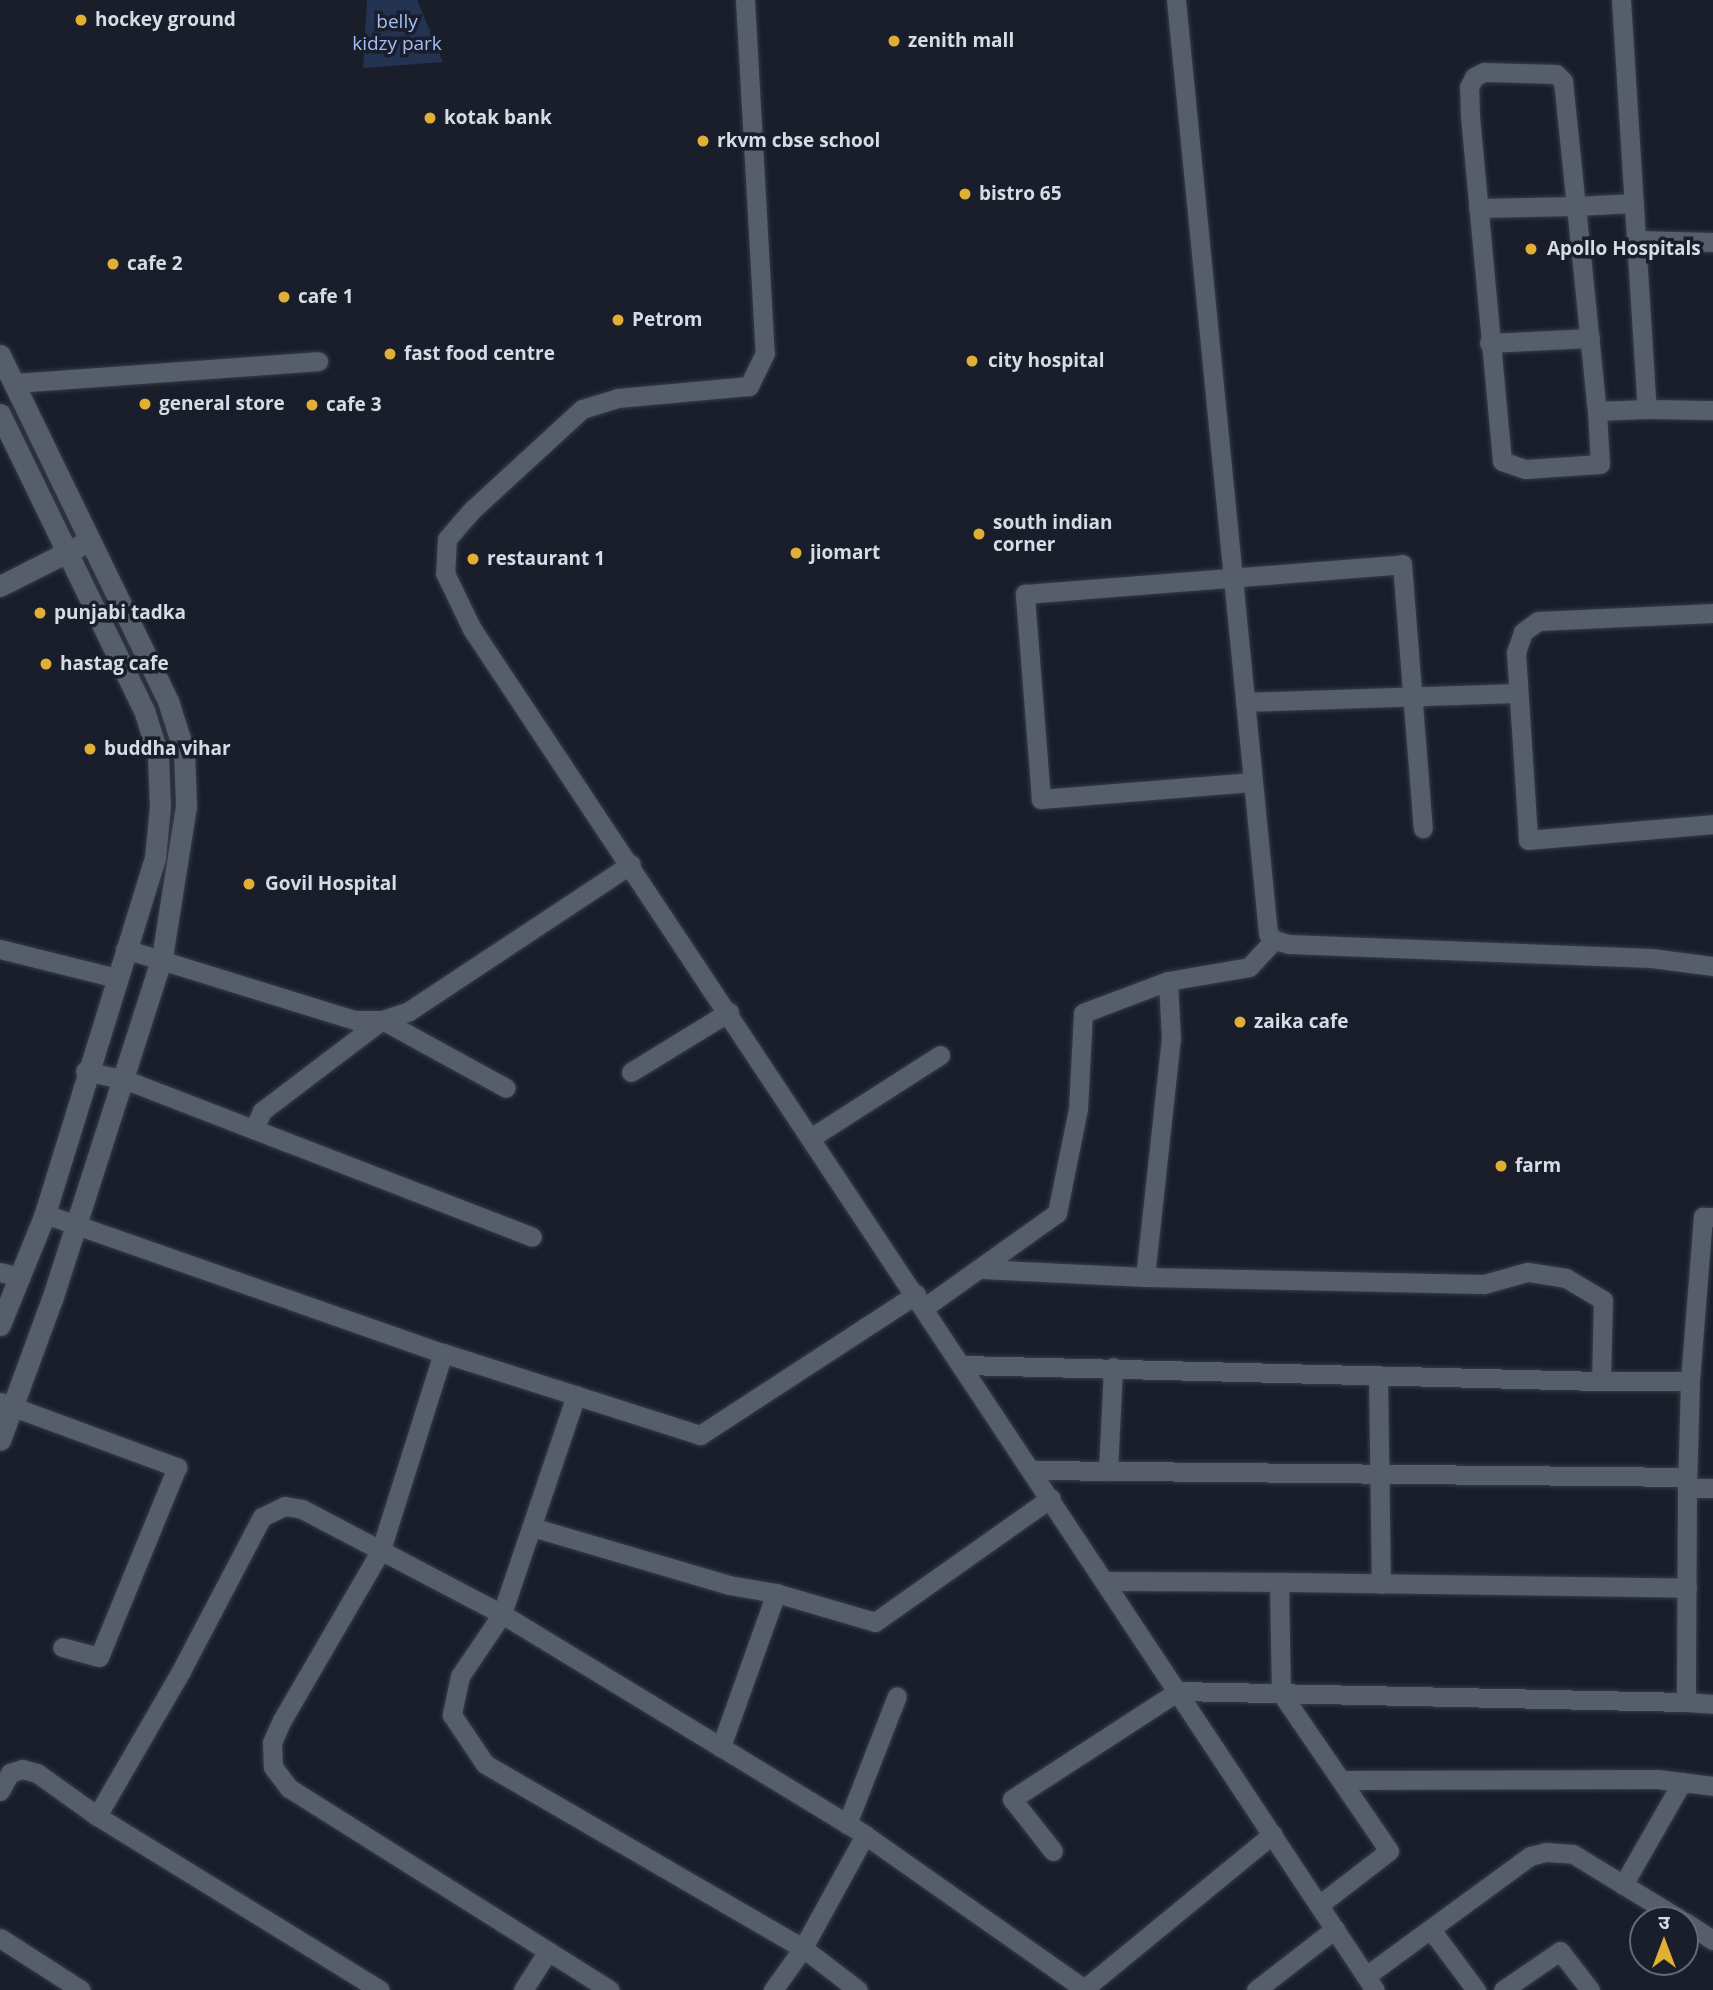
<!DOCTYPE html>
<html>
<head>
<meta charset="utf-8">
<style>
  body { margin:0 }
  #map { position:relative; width:1713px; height:1990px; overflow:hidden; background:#191e2a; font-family:"Open Sans","Noto Sans Devanagari",sans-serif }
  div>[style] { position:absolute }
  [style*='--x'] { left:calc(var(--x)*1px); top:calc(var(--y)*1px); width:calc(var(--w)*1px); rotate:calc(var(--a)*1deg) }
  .green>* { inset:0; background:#253353 }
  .roads { filter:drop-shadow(0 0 2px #373b44) drop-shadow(0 0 2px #373b44) }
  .street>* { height:19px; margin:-9.5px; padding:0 9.5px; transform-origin:9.5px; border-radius:9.5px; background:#565d6b }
  .secondary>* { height:21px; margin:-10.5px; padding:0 10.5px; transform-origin:10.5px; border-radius:10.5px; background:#565d6b }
  .dots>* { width:19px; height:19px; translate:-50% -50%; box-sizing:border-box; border:4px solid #191e2a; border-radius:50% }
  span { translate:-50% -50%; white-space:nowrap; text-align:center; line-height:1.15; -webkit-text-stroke:7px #191e2a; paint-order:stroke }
  .poi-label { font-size:19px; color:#d7dbe3; font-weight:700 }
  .left { translate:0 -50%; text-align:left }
  .park-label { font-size:19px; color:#a3bef7 }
  .north { position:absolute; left:1629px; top:1906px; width:70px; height:70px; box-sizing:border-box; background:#191e2a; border:2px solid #656a74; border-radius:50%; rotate:0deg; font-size:19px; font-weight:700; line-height:28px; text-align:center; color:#d7dbe3 }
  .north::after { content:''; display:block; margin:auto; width:24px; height:32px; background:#e1af34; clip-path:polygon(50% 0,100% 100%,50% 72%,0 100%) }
</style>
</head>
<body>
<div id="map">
  <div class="green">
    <div style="clip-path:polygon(367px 0,417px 0,443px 62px,363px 68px)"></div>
  </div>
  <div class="roads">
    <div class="street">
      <div style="--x:745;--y:0;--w:354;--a:86.8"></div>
      <div style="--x:765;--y:353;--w:37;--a:116"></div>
      <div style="--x:749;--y:386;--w:132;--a:174.8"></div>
      <div style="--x:618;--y:398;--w:38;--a:163"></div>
      <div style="--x:582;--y:409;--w:149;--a:137.4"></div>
      <div style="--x:472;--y:510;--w:38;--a:131"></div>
      <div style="--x:447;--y:539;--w:34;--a:93"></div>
      <div style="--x:445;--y:573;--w:62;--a:64.3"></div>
      <div style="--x:472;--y:629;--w:1633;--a:56.44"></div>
      <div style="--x:1176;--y:0;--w:938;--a:84.37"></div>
      <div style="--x:1268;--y:933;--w:9;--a:49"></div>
      <div style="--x:1274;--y:940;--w:16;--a:15"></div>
      <div style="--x:1289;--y:944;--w:362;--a:2.2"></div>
      <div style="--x:1651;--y:958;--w:63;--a:7.4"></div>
      <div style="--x:1621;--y:0;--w:410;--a:86.4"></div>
      <div style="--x:1647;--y:409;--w:66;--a:0.9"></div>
      <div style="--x:1478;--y:208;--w:98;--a:-1.2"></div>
      <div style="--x:1576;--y:206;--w:206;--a:84.2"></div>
      <div style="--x:1597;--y:411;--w:50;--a:-2.3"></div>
      <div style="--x:1637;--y:240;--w:76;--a:1.5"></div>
      <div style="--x:1489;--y:343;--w:101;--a:-2.8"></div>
      <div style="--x:14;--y:383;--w:305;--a:-4.1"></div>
      <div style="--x:1597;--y:411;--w:53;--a:86.8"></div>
      <div style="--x:1600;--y:464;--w:75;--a:176.2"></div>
      <div style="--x:1525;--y:469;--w:24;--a:-161"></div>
      <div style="--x:1502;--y:461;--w:348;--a:-95.3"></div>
      <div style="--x:1470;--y:114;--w:27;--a:-92"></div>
      <div style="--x:1469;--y:87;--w:11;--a:-63"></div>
      <div style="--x:1474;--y:77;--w:11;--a:-27"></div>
      <div style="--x:1484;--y:72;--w:72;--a:1.6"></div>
      <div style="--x:1556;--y:74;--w:10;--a:45"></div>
      <div style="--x:1563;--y:81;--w:126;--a:84.1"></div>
      <div style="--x:1576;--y:206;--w:58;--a:-3"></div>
      <div style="--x:1713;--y:613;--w:175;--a:177.4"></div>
      <div style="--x:1538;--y:621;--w:19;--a:144"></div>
      <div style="--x:1523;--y:632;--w:21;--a:109"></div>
      <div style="--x:1516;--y:652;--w:188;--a:86.3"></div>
      <div style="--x:1528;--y:840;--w:186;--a:-4.9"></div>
      <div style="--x:1245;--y:702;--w:271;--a:-1.9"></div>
      <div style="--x:1252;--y:782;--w:212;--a:175.4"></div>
      <div style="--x:1041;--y:799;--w:206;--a:-94.5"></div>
      <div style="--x:1025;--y:594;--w:378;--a:-4.5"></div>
      <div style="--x:1402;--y:564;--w:265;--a:85.5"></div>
      <div style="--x:0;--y:949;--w:120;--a:14"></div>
      <div style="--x:125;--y:949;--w:241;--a:17.2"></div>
      <div style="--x:355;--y:1020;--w:27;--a:0"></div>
      <div style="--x:382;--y:1020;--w:28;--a:-18"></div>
      <div style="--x:409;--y:1011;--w:266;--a:-33.5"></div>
      <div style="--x:85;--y:1071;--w:42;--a:12.4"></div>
      <div style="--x:126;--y:1080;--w:435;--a:21.1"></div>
      <div style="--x:631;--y:1072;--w:115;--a:-31.5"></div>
      <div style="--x:254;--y:1129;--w:20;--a:-66"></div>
      <div style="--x:262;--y:1111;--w:151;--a:-37.2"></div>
      <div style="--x:382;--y:1020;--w:141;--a:28.7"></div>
      <div style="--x:812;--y:1137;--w:152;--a:-32.6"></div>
      <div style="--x:45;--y:1214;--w:422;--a:19.3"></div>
      <div style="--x:443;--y:1353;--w:270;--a:17.7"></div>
      <div style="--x:700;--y:1435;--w:258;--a:-33.1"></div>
      <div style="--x:981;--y:1269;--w:164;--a:2.8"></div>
      <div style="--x:0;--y:1272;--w:21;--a:14"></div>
      <div style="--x:925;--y:1307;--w:162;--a:-35.5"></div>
      <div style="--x:1057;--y:1213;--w:106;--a:-78.6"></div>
      <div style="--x:1078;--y:1109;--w:96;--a:-87"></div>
      <div style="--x:1083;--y:1013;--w:91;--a:-20.6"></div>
      <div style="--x:1168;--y:981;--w:82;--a:-9.8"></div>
      <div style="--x:1249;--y:967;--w:37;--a:-47"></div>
      <div style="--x:443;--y:1353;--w:207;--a:107.5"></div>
      <div style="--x:381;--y:1550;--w:197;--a:120.2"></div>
      <div style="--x:282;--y:1720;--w:24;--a:114"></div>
      <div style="--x:272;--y:1742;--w:25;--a:88"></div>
      <div style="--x:273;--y:1767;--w:26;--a:53"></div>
      <div style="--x:289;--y:1788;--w:379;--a:32.2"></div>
      <div style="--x:963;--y:1365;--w:638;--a:1.44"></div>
      <div style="--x:1601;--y:1381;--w:81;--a:-88.6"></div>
      <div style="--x:1603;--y:1300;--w:43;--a:-149.3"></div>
      <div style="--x:1566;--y:1278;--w:39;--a:-171"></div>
      <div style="--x:1527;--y:1272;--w:45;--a:164.4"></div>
      <div style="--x:1484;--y:1284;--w:339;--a:-178.8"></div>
      <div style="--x:1145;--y:1277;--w:239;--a:-83.8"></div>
      <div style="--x:1171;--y:1039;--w:58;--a:-93"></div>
      <div style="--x:1378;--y:1375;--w:209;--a:89.2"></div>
      <div style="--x:1601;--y:1381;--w:89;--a:0"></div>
      <div style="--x:1690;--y:1381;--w:165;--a:-85.5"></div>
      <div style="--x:1703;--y:1217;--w:10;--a:0"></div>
      <div style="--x:1690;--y:1381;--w:107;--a:91.6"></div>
      <div style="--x:1687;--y:1488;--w:26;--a:0"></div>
      <div style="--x:576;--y:1395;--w:231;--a:108.7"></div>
      <div style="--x:502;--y:1614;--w:75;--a:124.1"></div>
      <div style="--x:460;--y:1676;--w:40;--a:102"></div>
      <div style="--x:452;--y:1715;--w:59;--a:56"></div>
      <div style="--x:485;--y:1764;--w:367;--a:30.1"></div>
      <div style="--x:803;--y:1948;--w:69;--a:37.4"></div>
      <div style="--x:0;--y:1402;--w:189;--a:20.2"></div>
      <div style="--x:177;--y:1467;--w:205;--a:112.3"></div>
      <div style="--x:99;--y:1657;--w:38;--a:-165"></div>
      <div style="--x:1032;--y:1470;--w:655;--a:0.61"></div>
      <div style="--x:1108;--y:1471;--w:104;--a:-87.2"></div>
      <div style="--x:1687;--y:1488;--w:214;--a:90.3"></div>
      <div style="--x:1686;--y:1702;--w:27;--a:4"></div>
      <div style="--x:532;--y:1527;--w:205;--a:16.4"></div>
      <div style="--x:729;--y:1585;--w:48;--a:9.7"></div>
      <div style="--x:776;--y:1593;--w:164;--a:109.7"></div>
      <div style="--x:1105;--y:1581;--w:174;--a:0.3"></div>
      <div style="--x:1279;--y:1582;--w:111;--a:89"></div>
      <div style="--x:1281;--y:1693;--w:191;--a:55.6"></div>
      <div style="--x:1389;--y:1851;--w:88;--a:142.4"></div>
      <div style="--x:1279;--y:1582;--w:408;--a:0.8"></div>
      <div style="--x:776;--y:1593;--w:103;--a:16.3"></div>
      <div style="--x:875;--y:1622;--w:215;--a:-35.2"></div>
      <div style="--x:1341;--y:1780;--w:316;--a:-0.2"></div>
      <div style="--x:1657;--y:1779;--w:56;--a:7.1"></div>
      <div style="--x:0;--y:1791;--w:21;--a:-61"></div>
      <div style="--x:10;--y:1773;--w:13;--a:-18"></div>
      <div style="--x:22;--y:1769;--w:16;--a:15"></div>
      <div style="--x:37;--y:1773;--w:74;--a:35.6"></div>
      <div style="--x:97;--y:1816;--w:332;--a:31.6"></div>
      <div style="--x:97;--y:1816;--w:168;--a:-59.9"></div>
      <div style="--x:181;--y:1671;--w:174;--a:-62.3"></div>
      <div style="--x:262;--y:1517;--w:25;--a:-26"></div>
      <div style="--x:285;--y:1506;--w:17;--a:10"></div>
      <div style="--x:302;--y:1509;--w:226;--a:27.7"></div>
      <div style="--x:502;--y:1614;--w:425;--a:31.3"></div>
      <div style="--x:865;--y:1835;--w:129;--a:118.8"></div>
      <div style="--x:803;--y:1948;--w:52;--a:125.5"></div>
      <div style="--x:847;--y:1824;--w:137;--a:-68.7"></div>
      <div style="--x:865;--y:1835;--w:268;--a:35.1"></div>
      <div style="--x:1084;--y:1989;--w:244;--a:-39.4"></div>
      <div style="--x:1053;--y:1851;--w:66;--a:-128.3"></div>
      <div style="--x:1012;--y:1799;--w:198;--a:-33"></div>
      <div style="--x:1178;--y:1691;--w:508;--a:1.24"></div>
      <div style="--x:1623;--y:1885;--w:119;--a:-60.2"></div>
      <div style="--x:1685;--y:1922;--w:33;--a:33"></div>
      <div style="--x:1432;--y:1931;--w:74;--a:53.3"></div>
      <div style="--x:0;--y:1938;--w:96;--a:32.7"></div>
      <div style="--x:1366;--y:1976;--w:203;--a:-36.2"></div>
      <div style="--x:1530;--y:1856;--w:16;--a:-14"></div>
      <div style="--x:1546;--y:1852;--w:27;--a:4"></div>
      <div style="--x:1573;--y:1854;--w:127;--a:31.4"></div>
      <div style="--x:523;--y:1990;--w:46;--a:-57.3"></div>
      <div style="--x:1256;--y:1990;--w:100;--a:-37.7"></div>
      <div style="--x:1503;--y:1990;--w:69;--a:-34.4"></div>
      <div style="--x:1560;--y:1951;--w:49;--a:52.4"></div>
    </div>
    <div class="secondary">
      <div style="--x:0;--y:355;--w:385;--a:64.1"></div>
      <div style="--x:168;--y:701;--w:52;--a:72.3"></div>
      <div style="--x:184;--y:751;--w:55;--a:87.9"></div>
      <div style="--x:186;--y:806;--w:153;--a:99"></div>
      <div style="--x:162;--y:957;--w:359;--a:107.8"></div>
      <div style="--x:52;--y:1299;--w:150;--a:110.2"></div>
      <div style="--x:0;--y:414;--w:329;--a:64.1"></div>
      <div style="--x:144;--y:710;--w:47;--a:72.7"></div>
      <div style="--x:158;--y:755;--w:51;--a:87.8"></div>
      <div style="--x:160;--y:806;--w:52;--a:95.5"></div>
      <div style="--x:155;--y:858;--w:373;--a:107.2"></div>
      <div style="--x:45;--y:1214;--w:120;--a:112.1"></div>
      <div style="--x:0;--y:586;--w:91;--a:-26.8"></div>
    </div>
  </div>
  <div class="dots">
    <div style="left:81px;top:20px;background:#e1af34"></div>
    <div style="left:894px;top:41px;background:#e1af34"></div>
    <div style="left:430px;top:118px;background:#e1af34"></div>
    <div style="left:703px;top:141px;background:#e1af34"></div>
    <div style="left:965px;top:194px;background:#e1af34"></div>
    <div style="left:1531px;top:249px;background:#e1af34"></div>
    <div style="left:113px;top:264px;background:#e1af34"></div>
    <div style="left:284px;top:297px;background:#e1af34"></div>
    <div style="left:618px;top:320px;background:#e1af34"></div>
    <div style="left:390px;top:354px;background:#e1af34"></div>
    <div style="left:972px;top:361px;background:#e1af34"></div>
    <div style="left:145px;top:404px;background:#e1af34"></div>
    <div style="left:312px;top:405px;background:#e1af34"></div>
    <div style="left:979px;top:534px;background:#e1af34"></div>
    <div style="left:796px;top:553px;background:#e1af34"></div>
    <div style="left:473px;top:559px;background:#e1af34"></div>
    <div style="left:40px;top:613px;background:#e1af34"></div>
    <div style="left:46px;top:664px;background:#e1af34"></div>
    <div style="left:90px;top:749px;background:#e1af34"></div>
    <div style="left:249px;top:884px;background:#e1af34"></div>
    <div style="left:1240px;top:1022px;background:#e1af34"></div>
    <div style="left:1501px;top:1166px;background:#e1af34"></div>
  </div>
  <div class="poi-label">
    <span class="left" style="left:95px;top:20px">hockey ground</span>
    <span class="left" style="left:908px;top:41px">zenith mall</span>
    <span class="left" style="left:444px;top:118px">kotak bank</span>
    <span class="left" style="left:717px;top:141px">rkvm cbse school</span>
    <span class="left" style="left:979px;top:194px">bistro 65</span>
    <span class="left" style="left:1547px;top:249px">Apollo Hospitals</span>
    <span class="left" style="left:127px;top:264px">cafe 2</span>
    <span class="left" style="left:298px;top:297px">cafe 1</span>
    <span class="left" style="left:632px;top:320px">Petrom</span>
    <span class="left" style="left:404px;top:354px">fast food centre</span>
    <span class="left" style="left:988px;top:361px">city hospital</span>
    <span class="left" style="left:159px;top:404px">general store</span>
    <span class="left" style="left:326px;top:405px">cafe 3</span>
    <span class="left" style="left:993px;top:534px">south indian<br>corner</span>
    <span class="left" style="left:810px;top:553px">jiomart</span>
    <span class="left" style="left:487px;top:559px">restaurant 1</span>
    <span class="left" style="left:54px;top:613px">punjabi tadka</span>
    <span class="left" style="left:60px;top:664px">hastag cafe</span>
    <span class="left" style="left:104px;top:749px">buddha vihar</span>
    <span class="left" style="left:265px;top:884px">Govil Hospital</span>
    <span class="left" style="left:1254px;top:1022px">zaika cafe</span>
    <span class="left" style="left:1515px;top:1166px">farm</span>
  </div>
  <div class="park-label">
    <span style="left:397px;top:33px">belly<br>kidzy park</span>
  </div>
  <div class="north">उ</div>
</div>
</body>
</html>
